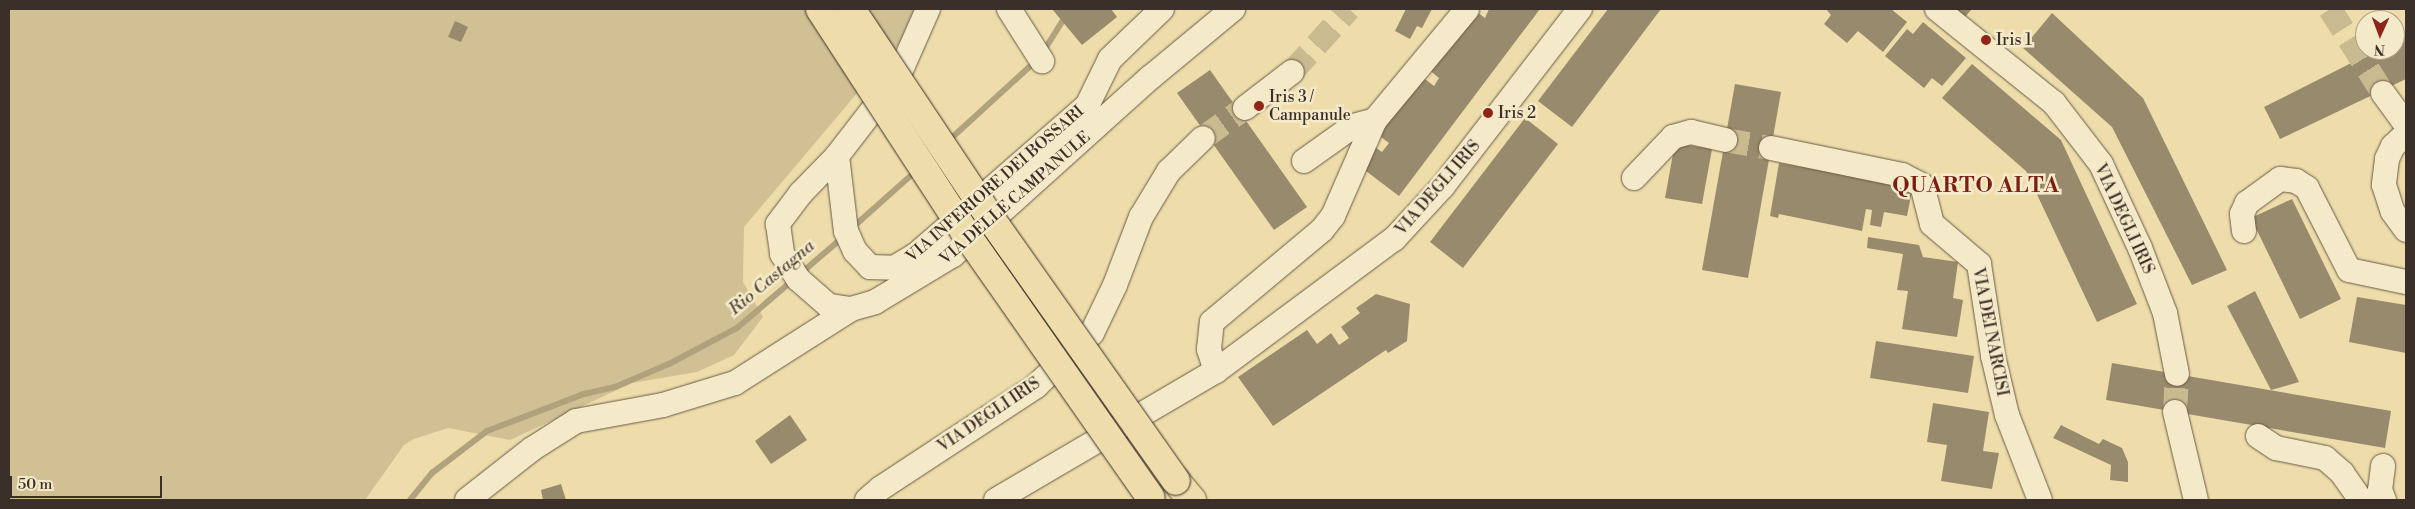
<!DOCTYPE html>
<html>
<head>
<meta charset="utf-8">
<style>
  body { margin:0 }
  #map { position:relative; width:2415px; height:509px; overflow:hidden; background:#eda; font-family:"Libre Bodoni",serif }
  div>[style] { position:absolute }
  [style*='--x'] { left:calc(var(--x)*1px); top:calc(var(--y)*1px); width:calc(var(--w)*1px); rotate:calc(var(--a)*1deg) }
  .green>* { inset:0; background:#d0c094 }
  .stream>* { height:6px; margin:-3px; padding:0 3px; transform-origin:3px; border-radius:3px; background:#b1a27e }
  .building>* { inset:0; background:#988a6c }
  .street-tunnel>* { height:24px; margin-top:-12px; transform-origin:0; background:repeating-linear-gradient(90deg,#caba90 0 24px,transparent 0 36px) }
  .roads { filter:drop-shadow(0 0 1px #685b49) drop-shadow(0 0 1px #685b49) }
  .street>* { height:24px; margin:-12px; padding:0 12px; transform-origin:12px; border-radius:12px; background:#f4e9c8 }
  .highway>* { height:28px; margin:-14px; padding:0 14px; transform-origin:14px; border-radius:14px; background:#eda }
  .bridges { filter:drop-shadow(0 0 1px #3b3029) drop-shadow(0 0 1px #3b3029) }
  .highway-bridge>* { height:28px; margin:-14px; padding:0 14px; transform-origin:14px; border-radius:14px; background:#eda }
  .dots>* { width:14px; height:14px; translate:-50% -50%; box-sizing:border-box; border:2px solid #f4e9c8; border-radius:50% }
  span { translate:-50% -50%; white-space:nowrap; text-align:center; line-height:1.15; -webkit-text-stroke:5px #f4e9c8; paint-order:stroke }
  .poi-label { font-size:16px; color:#3b3029 }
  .left { translate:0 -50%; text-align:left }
  .street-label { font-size:16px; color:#3b3029 }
  .water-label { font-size:18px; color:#584c3e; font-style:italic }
  .district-label { font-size:21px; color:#7a1f14; font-weight:700; letter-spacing:1px }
  .frame { position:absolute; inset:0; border:10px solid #3b3029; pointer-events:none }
  .north { position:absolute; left:2355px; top:10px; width:50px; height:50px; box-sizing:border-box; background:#f4e9c8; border:1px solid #aa9f88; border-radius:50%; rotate:182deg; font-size:14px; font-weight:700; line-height:20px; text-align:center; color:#3b3029 }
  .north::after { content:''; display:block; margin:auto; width:18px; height:22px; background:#8f2418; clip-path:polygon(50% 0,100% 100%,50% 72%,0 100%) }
  .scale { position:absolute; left:10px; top:476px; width:152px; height:22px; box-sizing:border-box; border:2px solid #3b3029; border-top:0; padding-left:6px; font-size:15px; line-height:18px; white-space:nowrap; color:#3b3029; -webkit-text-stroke:4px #f4e9c8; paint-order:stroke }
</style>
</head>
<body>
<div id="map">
  <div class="green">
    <div style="clip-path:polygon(9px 9px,917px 9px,913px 27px,744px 227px,743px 282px,763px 317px,734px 355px,697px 372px,632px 383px,510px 440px,448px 428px,414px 439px,404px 445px,365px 500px,9px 500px)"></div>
  </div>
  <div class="stream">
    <div style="--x:1043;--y:52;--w:51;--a:-57.9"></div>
    <div style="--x:946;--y:143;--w:123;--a:-42.4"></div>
    <div style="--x:852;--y:228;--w:87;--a:-41.7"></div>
    <div style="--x:410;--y:500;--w:35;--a:-51"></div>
    <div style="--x:432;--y:473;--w:69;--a:-37.4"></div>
    <div style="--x:487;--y:431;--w:104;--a:-20.9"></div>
    <div style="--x:584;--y:394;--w:32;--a:-13"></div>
    <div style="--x:615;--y:387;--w:59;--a:-23.1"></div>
    <div style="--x:669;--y:364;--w:77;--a:-27.9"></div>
    <div style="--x:737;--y:328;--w:140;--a:-40.6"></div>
  </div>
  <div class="building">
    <div style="clip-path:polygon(1052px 9px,1111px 9px,1117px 17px,1082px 45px)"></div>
    <div style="clip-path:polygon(1406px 9px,1432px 9px,1422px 28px,1417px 26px,1410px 39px,1395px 31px)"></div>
    <div style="clip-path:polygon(1473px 9px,1485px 18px,1489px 9px,1540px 9px,1399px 196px,1358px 165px,1372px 145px,1382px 152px,1389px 143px,1377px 134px,1421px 76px,1434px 86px,1439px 78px,1427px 68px)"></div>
    <div style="clip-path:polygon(1608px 9px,1661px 9px,1572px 127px,1538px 101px)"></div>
    <div style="clip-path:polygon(1826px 9px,1891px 9px,1907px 22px,1883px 52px,1858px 31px,1847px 43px,1824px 24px,1831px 15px)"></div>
    <div style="clip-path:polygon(1955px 9px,1972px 9px,1965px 17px)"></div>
    <div style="clip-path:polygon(2052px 13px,2143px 98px,2227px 270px,2192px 285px,2112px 127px,2023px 48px)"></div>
    <div style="clip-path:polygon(455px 21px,468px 27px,461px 42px,448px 37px)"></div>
    <div style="clip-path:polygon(1923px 22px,1966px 58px,1942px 86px,1932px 78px,1924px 88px,1885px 56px,1907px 29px,1913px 34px)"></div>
    <div style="clip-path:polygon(2406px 35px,2406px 79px,2280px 139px,2264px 107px,2377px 50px,2395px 50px,2395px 41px)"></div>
    <div style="clip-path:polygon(1972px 64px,2061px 140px,2137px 304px,2097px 322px,2026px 171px,1942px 98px)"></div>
    <div style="clip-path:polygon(1210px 70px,1307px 207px,1274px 230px,1177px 93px)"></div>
    <div style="clip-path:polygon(1735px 84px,1781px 92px,1748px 278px,1702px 270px)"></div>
    <div style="clip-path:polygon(1525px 118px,1558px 144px,1463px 268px,1430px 242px)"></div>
    <div style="clip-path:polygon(1675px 143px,1712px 149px,1702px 204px,1665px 198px)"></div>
    <div style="clip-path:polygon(1779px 163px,1913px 186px,1907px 216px,1884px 212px,1881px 227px,1870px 225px,1872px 210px,1866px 209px,1862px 231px,1779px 214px,1778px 218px,1770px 216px)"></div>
    <div style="clip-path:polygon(2292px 199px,2341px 299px,2300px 319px,2251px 218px)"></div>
    <div style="clip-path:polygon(1868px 237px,1919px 245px,1923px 257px,1958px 262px,1953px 298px,1963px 300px,1957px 337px,1902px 329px,1908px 291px,1897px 290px,1903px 254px,1867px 248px)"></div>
    <div style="clip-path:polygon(2255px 291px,2299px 382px,2271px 390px,2227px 306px)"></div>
    <div style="clip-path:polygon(1376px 294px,1410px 304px,1407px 341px,1388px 353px,1386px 350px,1273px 426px,1238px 377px,1307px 330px,1317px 344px,1331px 333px,1339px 345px,1349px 338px,1341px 327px,1360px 313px,1356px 308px)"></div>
    <div style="clip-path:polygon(2357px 297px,2406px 305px,2406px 353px,2349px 342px)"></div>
    <div style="clip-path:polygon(1876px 341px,1974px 356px,1968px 393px,1870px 378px)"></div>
    <div style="clip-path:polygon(2112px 363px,2391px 411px,2385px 448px,2106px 400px)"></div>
    <div style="clip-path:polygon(1933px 403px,1989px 412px,1983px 451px,1999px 453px,1992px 489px,1941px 481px,1947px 445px,1927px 442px)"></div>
    <div style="clip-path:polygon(790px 415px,807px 440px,771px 464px,755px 441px)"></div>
    <div style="clip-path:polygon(2061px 425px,2099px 444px,2103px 439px,2122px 448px,2128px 462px,2128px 482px,2110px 480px,2111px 465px,2053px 438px)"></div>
    <div style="clip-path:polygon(561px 484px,566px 500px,543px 500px,541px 490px)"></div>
  </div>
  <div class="street-tunnel">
    <div style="--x:2330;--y:9;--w:99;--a:57.8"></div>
    <div style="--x:1292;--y:72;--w:85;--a:-47.9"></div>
    <div style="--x:1203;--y:138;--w:52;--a:-35.5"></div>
    <div style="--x:1725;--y:140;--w:47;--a:9.9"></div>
    <div style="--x:2175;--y:412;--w:38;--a:-87"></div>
  </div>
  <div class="roads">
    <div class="street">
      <div style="--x:928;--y:9;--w:74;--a:113.8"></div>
      <div style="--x:898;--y:77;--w:100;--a:127.7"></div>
      <div style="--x:837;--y:156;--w:52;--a:134.2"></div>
      <div style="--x:801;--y:193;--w:39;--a:127"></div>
      <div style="--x:778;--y:224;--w:30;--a:82"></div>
      <div style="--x:782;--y:254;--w:30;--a:57"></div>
      <div style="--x:798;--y:279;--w:41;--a:41.1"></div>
      <div style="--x:829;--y:306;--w:22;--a:8"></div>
      <div style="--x:851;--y:309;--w:25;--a:-16"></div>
      <div style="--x:875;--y:302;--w:91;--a:-31.1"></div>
      <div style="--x:953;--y:255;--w:266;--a:-42"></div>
      <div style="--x:1151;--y:77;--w:107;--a:-39.7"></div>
      <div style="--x:1009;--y:9;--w:62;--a:57.6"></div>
      <div style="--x:1937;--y:9;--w:150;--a:38.8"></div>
      <div style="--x:2054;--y:103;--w:77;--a:52.4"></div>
      <div style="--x:2101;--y:164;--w:93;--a:65.1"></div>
      <div style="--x:2140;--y:248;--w:70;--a:69"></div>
      <div style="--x:2165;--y:313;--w:62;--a:78.9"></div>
      <div style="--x:2383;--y:93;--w:39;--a:54"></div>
      <div style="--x:1245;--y:108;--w:59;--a:-37.5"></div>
      <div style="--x:2406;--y:134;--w:18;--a:137"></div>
      <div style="--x:2393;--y:146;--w:14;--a:115"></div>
      <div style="--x:2387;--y:159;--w:26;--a:97"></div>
      <div style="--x:2384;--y:185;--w:28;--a:72"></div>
      <div style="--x:2393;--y:212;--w:22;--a:54"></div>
      <div style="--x:1771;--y:148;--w:134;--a:11.6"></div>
      <div style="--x:1902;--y:175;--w:22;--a:27"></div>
      <div style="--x:1922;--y:185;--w:40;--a:75.6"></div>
      <div style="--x:1932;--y:224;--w:62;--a:40.4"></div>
      <div style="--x:1979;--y:264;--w:93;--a:81.3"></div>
      <div style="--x:1993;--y:356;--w:61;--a:76.7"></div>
      <div style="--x:2007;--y:415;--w:91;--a:68.8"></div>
      <div style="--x:837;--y:156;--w:76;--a:83.2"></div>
      <div style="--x:846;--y:231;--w:22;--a:66"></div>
      <div style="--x:855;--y:251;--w:22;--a:47"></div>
      <div style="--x:870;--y:267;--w:24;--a:2"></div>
      <div style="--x:894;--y:268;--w:26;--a:-31"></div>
      <div style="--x:916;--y:255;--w:227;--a:-41.1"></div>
      <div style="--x:1087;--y:106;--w:52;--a:-63.9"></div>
      <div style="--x:1110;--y:59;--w:72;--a:-43.9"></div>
      <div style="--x:1304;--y:161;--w:60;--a:-35.5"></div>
      <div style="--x:1353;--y:126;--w:23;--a:-15"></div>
      <div style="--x:1634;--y:178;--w:57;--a:-46.4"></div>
      <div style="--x:1673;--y:137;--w:19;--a:-16"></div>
      <div style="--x:1691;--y:132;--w:35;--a:13"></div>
      <div style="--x:2244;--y:231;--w:17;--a:-97"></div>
      <div style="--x:2242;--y:214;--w:12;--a:-66"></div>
      <div style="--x:2247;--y:203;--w:41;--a:-36"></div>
      <div style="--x:2280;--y:179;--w:16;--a:7"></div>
      <div style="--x:2296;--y:181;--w:13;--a:32"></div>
      <div style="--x:2307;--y:188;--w:92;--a:62.9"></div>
      <div style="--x:2349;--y:270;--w:58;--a:11.9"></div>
      <div style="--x:1216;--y:371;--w:23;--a:-108"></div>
      <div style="--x:1209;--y:349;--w:27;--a:-84"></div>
      <div style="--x:1212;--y:322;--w:143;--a:-39.9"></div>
      <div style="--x:1322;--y:230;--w:18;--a:-52"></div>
      <div style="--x:1333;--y:216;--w:105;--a:-66.4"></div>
      <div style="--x:1375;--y:120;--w:144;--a:-50.3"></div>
      <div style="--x:2175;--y:412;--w:90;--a:76.6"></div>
      <div style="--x:2258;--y:436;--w:22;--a:34"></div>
      <div style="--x:2276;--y:448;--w:50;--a:11.5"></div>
      <div style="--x:2325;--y:458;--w:23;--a:41"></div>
      <div style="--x:2342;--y:473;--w:33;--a:55"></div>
      <div style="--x:2383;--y:466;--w:24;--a:97"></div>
      <div style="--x:2380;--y:490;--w:11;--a:68"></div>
      <div style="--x:467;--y:500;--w:83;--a:-38.1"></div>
      <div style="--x:532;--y:449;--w:52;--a:-32.5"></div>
      <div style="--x:576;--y:421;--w:88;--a:-10.4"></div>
      <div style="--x:663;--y:405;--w:75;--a:-17"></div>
      <div style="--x:735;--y:383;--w:138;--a:-32.5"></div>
      <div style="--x:867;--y:500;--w:18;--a:-41"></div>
      <div style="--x:881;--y:488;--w:186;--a:-33.3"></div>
      <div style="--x:1036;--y:386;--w:77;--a:-43.4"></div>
      <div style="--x:1092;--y:333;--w:53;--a:-64.4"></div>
      <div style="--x:1115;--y:285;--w:73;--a:-69.1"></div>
      <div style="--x:1141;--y:217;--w:54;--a:-58.7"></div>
      <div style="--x:1169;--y:171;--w:47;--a:-44.1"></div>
      <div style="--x:996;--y:500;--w:255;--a:-30.4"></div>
      <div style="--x:1216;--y:371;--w:222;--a:-36.6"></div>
      <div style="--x:1394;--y:239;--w:72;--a:-47.2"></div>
      <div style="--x:1443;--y:186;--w:224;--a:-52.3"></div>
    </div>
    <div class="highway">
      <div style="--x:1176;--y:481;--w:25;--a:50"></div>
    </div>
  </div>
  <div class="bridges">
    <div class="highway-bridge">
      <div style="--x:820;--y:9;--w:265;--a:57"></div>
      <div style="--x:964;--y:231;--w:325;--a:55"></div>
      <div style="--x:851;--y:9;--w:249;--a:56.3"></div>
      <div style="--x:989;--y:216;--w:324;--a:54.8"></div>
    </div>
  </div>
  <div class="dots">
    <div style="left:1986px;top:40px;background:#8f2418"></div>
    <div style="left:1259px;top:106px;background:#8f2418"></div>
    <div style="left:1488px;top:113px;background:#8f2418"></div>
  </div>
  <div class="poi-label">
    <span class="left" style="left:1996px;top:40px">Iris 1</span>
    <span class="left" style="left:1269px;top:106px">Iris 3 /<br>Campanule</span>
    <span class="left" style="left:1498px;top:113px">Iris 2</span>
  </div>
  <div class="street-label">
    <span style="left:995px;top:184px;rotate:-41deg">VIA INFERIORE DEI BOSSARI</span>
    <span style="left:1438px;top:188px;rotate:-49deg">VIA DEGLI IRIS</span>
    <span style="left:1015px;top:198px;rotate:-41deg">VIA DELLE CAMPANULE</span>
    <span style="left:2124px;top:219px;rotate:65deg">VIA DEGLI IRIS</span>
    <span style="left:1990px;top:332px;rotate:79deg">VIA DEI NARCISI</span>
    <span style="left:989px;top:415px;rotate:-34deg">VIA DEGLI IRIS</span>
  </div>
  <div class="water-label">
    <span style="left:772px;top:278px;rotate:-40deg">Rio Castagna</span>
  </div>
  <div class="district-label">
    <span style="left:1976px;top:186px">QUARTO ALTA</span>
  </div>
  <div class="frame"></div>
  <div class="north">N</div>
  <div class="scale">50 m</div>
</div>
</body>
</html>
